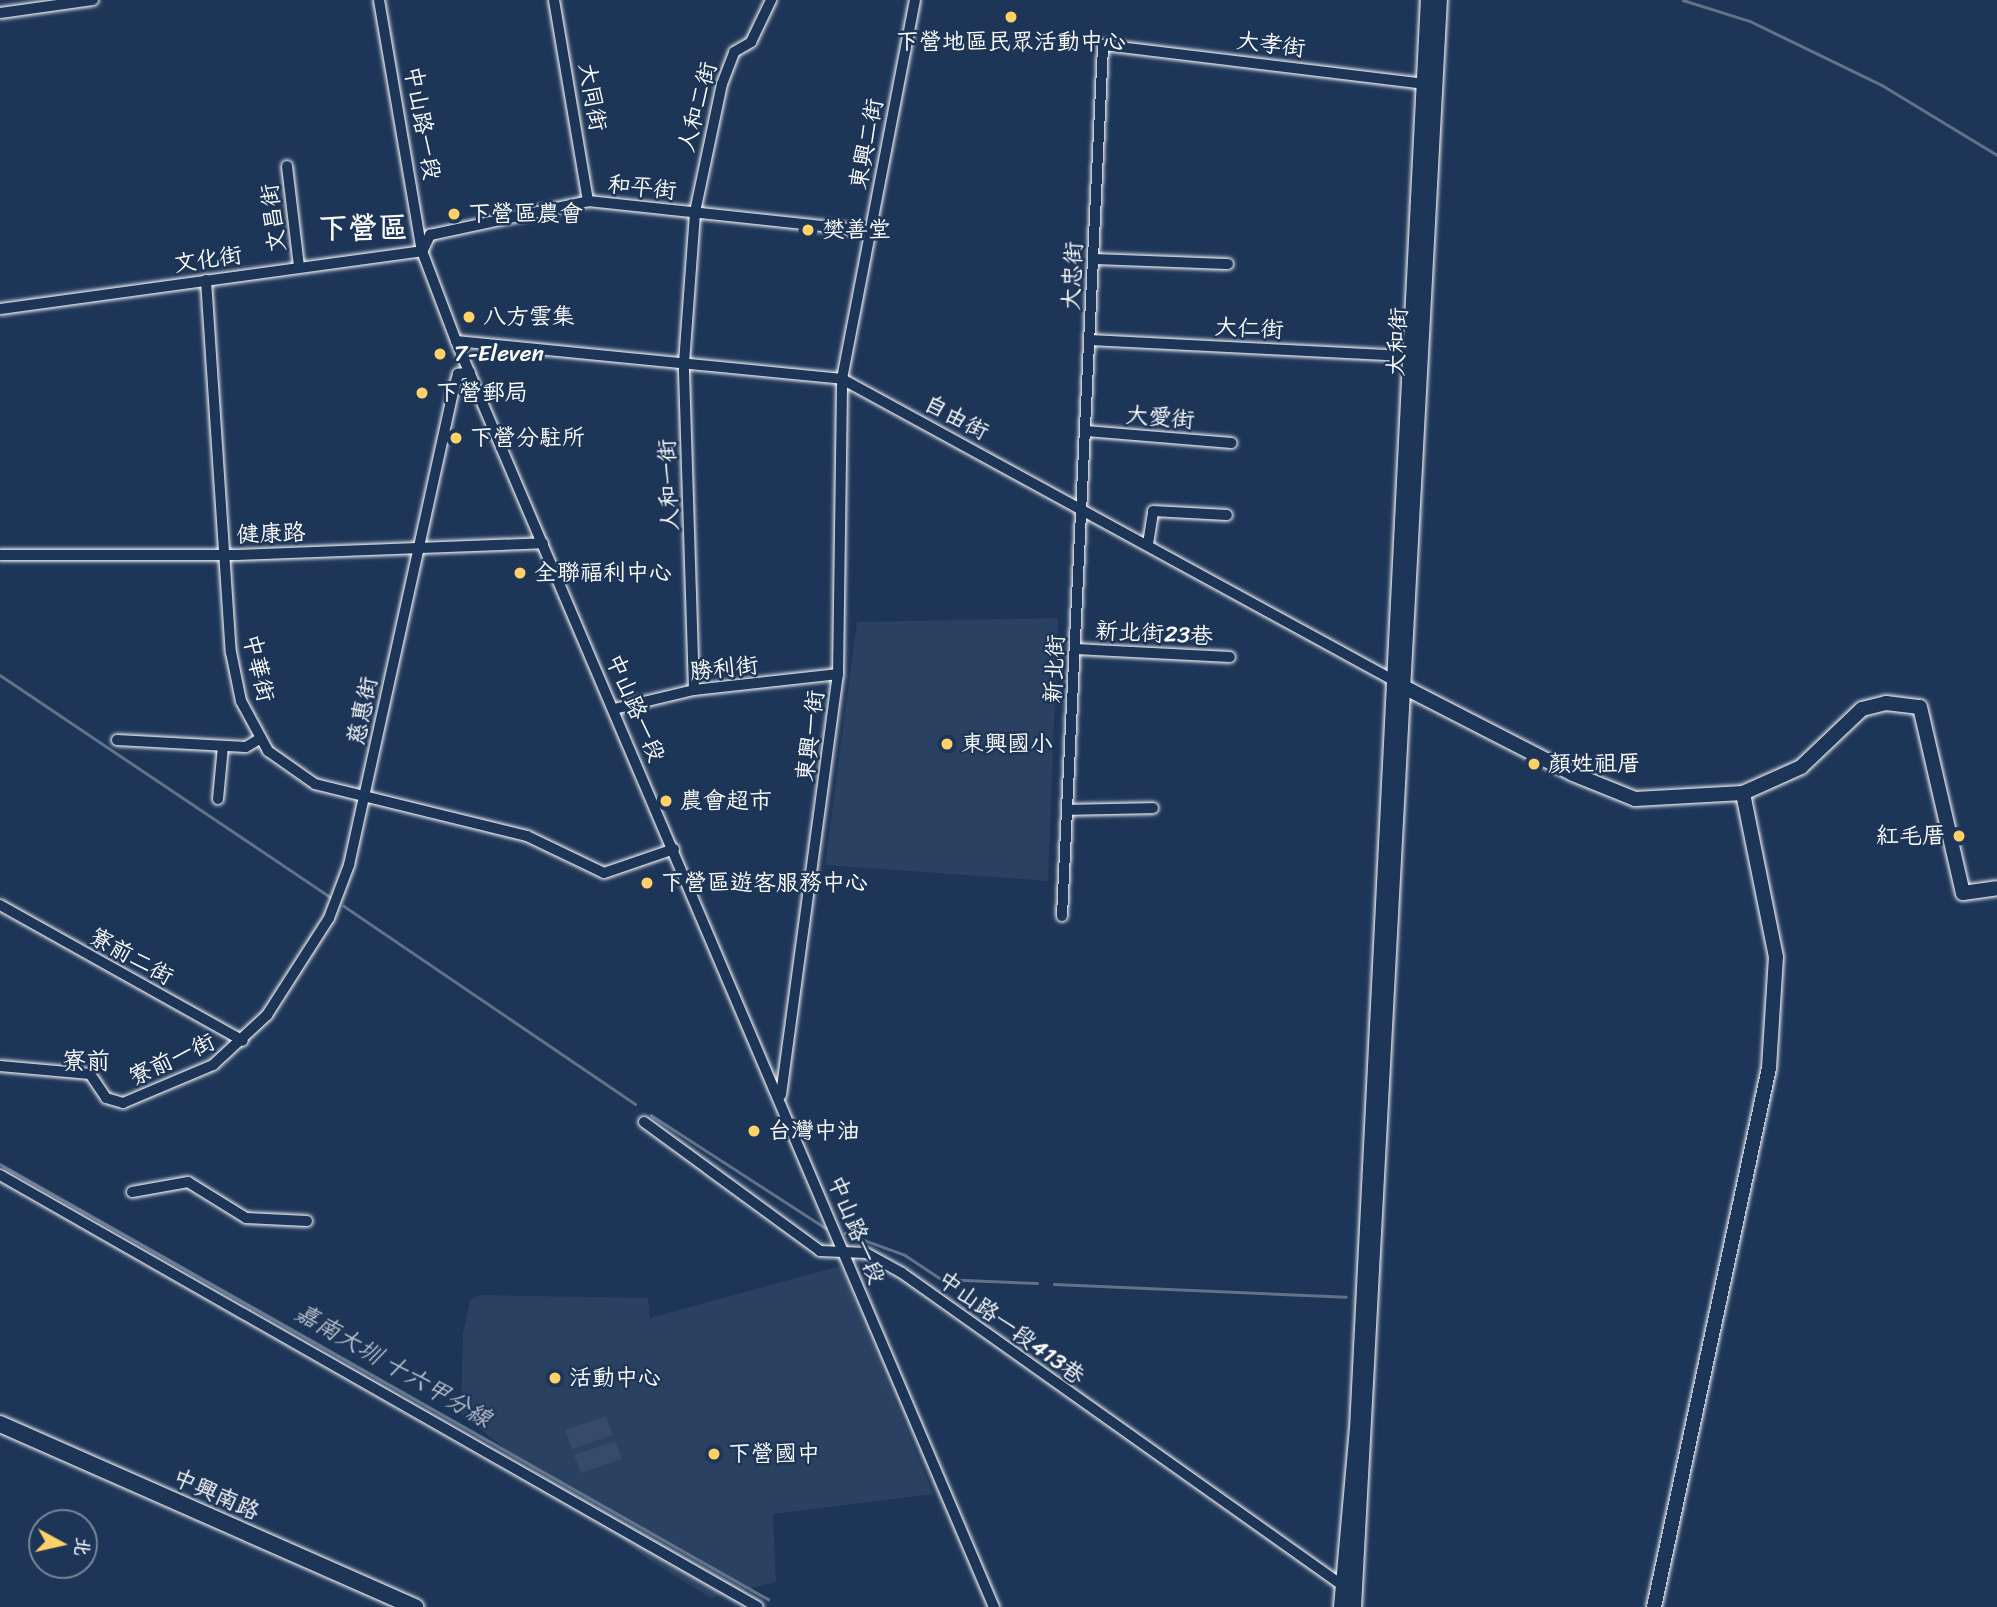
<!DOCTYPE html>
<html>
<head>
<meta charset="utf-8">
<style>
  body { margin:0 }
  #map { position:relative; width:1997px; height:1607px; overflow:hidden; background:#1d3557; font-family:Sriracha,"LXGW WenKai TC",sans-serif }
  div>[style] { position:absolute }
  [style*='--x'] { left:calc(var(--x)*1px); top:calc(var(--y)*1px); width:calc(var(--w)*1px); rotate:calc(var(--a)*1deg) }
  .built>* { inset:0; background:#2a4161 }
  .green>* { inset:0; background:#364b69 }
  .stream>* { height:2.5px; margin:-1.25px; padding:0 1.25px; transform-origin:1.25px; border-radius:1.25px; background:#617289 }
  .roads { filter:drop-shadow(0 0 2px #fff) drop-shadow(0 0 2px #fff) }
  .street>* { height:10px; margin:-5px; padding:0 5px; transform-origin:5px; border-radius:5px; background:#1d3557 }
  .secondary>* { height:14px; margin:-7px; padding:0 7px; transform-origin:7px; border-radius:7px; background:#1d3557 }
  .primary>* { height:16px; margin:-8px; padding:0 8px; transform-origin:8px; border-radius:8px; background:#1d3557 }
  .dots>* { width:19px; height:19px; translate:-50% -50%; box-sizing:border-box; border:4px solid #1d3557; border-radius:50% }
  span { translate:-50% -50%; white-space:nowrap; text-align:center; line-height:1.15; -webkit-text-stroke:5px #1d3557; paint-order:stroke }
  .poi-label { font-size:23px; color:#fff }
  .left { translate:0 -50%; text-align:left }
  .right { translate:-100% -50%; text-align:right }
  .street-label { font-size:23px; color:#fff }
  .neighbourhood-label { font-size:24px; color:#fff }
  .water-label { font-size:24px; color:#b8c0ca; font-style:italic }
  .district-label { font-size:30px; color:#fff; font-weight:700 }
  .north { position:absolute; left:28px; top:1509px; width:70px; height:70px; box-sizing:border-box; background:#1d3557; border:2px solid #77869a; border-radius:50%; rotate:98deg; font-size:19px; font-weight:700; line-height:28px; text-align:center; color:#fff }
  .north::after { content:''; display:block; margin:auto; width:24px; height:32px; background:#ffd166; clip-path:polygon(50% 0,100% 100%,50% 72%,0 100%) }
</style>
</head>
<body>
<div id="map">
  <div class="built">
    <div style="clip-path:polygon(1058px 618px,1048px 881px,825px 865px,857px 622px)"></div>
    <div style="clip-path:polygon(840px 1266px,933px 1494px,773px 1514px,776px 1582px,711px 1598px,646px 1558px,461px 1414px,463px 1333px,470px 1300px,479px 1295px,648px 1298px,650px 1318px)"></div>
  </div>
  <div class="green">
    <div style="clip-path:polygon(606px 1416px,613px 1435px,572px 1449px,565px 1430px)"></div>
    <div style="clip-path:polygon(615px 1441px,622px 1459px,581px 1473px,574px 1455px)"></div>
  </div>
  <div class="stream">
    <div style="--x:1683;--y:0;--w:70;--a:17.4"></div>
    <div style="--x:1750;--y:21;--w:147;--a:25.9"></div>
    <div style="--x:1882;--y:85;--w:135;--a:31.3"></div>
    <div style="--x:0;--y:675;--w:398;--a:33.9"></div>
    <div style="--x:344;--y:906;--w:352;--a:34.2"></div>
    <div style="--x:651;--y:1115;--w:208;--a:32.9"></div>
    <div style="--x:0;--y:1164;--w:883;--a:29.53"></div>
    <div style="--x:845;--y:1233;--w:64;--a:20.1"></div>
    <div style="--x:905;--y:1255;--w:43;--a:33.7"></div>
    <div style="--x:941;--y:1279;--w:96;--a:2.4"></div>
    <div style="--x:1054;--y:1284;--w:292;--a:2.5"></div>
  </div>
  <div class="roads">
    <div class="street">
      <div style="--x:379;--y:0;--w:255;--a:80.3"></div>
      <div style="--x:422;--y:251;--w:96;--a:69.3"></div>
      <div style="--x:456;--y:341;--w:1376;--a:66.98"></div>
      <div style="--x:554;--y:0;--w:204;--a:80.4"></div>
      <div style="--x:0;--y:13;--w:94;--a:-8"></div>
      <div style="--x:287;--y:166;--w:101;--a:83.2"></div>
      <div style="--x:423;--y:250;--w:17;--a:-65"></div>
      <div style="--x:430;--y:235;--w:162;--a:-12.1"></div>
      <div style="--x:588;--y:201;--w:285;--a:6.1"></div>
      <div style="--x:1093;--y:259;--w:135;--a:2.1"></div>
      <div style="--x:206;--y:280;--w:373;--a:86.2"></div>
      <div style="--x:231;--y:652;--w:50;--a:78.5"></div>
      <div style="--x:241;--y:701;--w:57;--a:61.6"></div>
      <div style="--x:268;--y:751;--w:57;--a:35.1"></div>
      <div style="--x:315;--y:784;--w:218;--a:13.8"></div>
      <div style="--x:527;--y:836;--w:85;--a:25.7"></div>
      <div style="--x:604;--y:873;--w:74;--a:-18.9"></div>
      <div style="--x:0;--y:309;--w:426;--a:-7.8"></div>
      <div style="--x:1090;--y:340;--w:316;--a:2.9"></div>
      <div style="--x:456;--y:341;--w:388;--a:5.6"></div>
      <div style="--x:842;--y:379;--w:626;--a:28.65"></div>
      <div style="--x:1086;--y:431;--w:146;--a:4.7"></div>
      <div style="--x:1148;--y:544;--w:33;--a:-81"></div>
      <div style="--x:1153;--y:511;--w:74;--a:3.1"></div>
      <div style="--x:0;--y:555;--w:237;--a:0"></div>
      <div style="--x:237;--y:555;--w:306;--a:-2.2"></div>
      <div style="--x:1076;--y:649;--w:154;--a:3"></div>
      <div style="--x:694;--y:690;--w:327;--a:-91.8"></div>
      <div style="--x:684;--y:363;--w:151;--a:-85.8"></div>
      <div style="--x:695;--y:212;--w:131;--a:-78.1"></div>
      <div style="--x:722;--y:84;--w:34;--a:-69"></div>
      <div style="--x:734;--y:52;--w:20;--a:-30"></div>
      <div style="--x:751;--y:42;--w:47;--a:-64.5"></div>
      <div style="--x:614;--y:709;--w:82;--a:-13.4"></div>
      <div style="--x:694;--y:690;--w:145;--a:-6.3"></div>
      <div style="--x:117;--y:740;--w:129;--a:3.1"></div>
      <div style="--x:246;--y:747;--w:17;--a:-31"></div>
      <div style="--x:218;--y:799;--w:53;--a:-84.6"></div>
      <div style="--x:1067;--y:810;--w:86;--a:-1.3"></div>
      <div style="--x:0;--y:905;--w:278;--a:29.2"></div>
      <div style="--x:1062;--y:916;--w:872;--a:-87.3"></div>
      <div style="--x:1103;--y:45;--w:326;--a:6.9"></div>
      <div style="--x:0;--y:1066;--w:90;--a:5.1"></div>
      <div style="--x:90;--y:1074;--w:29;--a:56"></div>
      <div style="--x:106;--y:1098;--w:18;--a:16"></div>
      <div style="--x:123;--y:1103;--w:98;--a:-22.9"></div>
      <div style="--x:213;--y:1065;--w:74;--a:-42.8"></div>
      <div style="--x:267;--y:1015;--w:115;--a:-57.4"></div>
      <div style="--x:329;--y:918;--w:57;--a:-69.3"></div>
      <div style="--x:349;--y:865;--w:487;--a:-77.6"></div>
      <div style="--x:454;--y:389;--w:16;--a:-75"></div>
      <div style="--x:458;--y:374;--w:12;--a:-9"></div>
      <div style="--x:781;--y:1095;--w:425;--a:-82.3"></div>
      <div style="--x:838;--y:674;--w:295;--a:-89.2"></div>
      <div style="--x:842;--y:379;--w:386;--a:-79.1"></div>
      <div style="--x:644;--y:1122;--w:218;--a:36.2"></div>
      <div style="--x:820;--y:1251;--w:46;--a:2.5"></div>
      <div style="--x:866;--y:1253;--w:41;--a:29.1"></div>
      <div style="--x:902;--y:1273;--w:544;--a:35.35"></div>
      <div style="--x:0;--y:1175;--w:872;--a:29.68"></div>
      <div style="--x:132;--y:1192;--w:57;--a:-10.1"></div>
      <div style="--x:188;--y:1182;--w:68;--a:31.8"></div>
      <div style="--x:246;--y:1218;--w:61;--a:2.8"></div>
    </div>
    <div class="secondary">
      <div style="--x:1398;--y:684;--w:197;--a:27.2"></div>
      <div style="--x:1573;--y:774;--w:67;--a:22"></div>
      <div style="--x:1635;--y:799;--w:108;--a:-3.2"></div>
      <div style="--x:1743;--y:793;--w:64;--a:-24.1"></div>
      <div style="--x:1801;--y:767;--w:84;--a:-43.6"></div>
      <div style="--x:1862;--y:709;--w:25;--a:-14"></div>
      <div style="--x:1886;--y:703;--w:34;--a:7"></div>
      <div style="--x:1920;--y:707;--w:191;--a:77"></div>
      <div style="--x:1963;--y:893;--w:34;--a:-8"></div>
      <div style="--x:1341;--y:1607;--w:179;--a:-84.9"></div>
      <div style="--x:1357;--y:1429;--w:1431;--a:-87.16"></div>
      <div style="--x:1354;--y:1607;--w:1609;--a:-86.94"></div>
      <div style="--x:1654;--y:1607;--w:551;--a:-77.96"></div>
      <div style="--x:1769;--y:1068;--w:111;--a:-86.4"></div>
      <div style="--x:1776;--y:957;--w:167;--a:-101.4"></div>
    </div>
    <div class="primary">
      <div style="--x:0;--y:1424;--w:454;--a:23.8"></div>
    </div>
  </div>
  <div class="dots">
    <div style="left:1011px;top:17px;background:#ffd166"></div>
    <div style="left:454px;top:214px;background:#ffd166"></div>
    <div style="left:808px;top:230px;background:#ffd166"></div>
    <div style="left:469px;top:317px;background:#ffd166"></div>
    <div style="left:440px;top:354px;background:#ffd166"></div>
    <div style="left:422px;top:393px;background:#ffd166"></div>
    <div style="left:456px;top:438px;background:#ffd166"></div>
    <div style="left:520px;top:573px;background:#ffd166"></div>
    <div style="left:947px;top:744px;background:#ffd166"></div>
    <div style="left:1534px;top:764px;background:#ffd166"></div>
    <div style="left:666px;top:801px;background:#ffd166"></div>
    <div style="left:1959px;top:836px;background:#ffd166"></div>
    <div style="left:647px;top:883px;background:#ffd166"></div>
    <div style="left:754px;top:1131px;background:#ffd166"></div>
    <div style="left:555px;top:1378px;background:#ffd166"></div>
    <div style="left:714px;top:1454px;background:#ffd166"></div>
  </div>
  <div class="poi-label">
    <span style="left:1011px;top:42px">下營地區民眾活動中心</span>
    <span class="left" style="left:468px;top:214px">下營區農會</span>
    <span class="left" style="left:822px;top:230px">樊善堂</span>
    <span class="left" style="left:483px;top:317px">八方雲集</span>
    <span class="left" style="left:454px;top:354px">7-Eleven</span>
    <span class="left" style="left:436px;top:393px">下營郵局</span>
    <span class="left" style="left:470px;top:438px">下營分駐所</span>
    <span class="left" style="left:534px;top:573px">全聯福利中心</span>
    <span class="left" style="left:961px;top:744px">東興國小</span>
    <span class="left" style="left:1548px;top:764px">顏姓祖厝</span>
    <span class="left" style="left:680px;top:801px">農會超市</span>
    <span class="right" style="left:1945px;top:836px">紅毛厝</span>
    <span class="left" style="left:661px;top:883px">下營區遊客服務中心</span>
    <span class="left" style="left:768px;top:1131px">台灣中油</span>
    <span class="left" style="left:569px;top:1378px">活動中心</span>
    <span class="left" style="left:728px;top:1454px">下營國中</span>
  </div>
  <div class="street-label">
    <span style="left:1271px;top:45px;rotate:7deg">大孝街</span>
    <span style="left:592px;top:97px;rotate:80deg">大同街</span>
    <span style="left:698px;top:107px;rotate:-75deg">人和二街</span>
    <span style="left:422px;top:123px;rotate:80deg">中山路一段</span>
    <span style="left:867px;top:144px;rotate:-79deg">東興二街</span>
    <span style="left:642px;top:188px;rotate:6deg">和平街</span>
    <span style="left:274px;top:218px;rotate:-97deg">文昌街</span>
    <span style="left:208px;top:260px;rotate:-8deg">文化街</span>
    <span style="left:1073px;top:276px;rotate:-87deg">大忠街</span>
    <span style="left:1249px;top:329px;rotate:3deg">大仁街</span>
    <span style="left:1398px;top:342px;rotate:-87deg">大和街</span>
    <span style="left:956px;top:418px;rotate:28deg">自由街</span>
    <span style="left:1160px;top:418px;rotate:5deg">大愛街</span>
    <span style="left:669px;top:485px;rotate:-92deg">人和一街</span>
    <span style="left:271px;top:534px;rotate:-2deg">健康路</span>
    <span style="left:1154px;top:634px;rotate:3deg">新北街23巷</span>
    <span style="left:258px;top:668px;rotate:77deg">中華街</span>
    <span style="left:724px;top:669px;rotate:-6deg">勝利街</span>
    <span style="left:1055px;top:669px;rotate:-87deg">新北街</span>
    <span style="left:635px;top:708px;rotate:67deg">中山路一段</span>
    <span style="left:363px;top:711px;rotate:-78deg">慈惠街</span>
    <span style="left:811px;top:736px;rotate:-83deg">東興一街</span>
    <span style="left:131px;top:957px;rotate:29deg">寮前二街</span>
    <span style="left:172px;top:1060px;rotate:-25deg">寮前一街</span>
    <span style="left:856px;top:1230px;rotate:68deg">中山路一段</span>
    <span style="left:1011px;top:1328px;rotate:36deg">中山路一段413巷</span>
    <span style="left:216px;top:1495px;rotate:24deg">中興南路</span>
  </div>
  <div class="neighbourhood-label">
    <span style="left:86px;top:1062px">寮前</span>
  </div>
  <div class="water-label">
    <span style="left:393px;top:1366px;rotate:30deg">嘉南大圳 十六甲分線</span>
  </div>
  <div class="district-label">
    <span style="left:363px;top:228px">下營區</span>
  </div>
  <div class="north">北</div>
</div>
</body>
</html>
